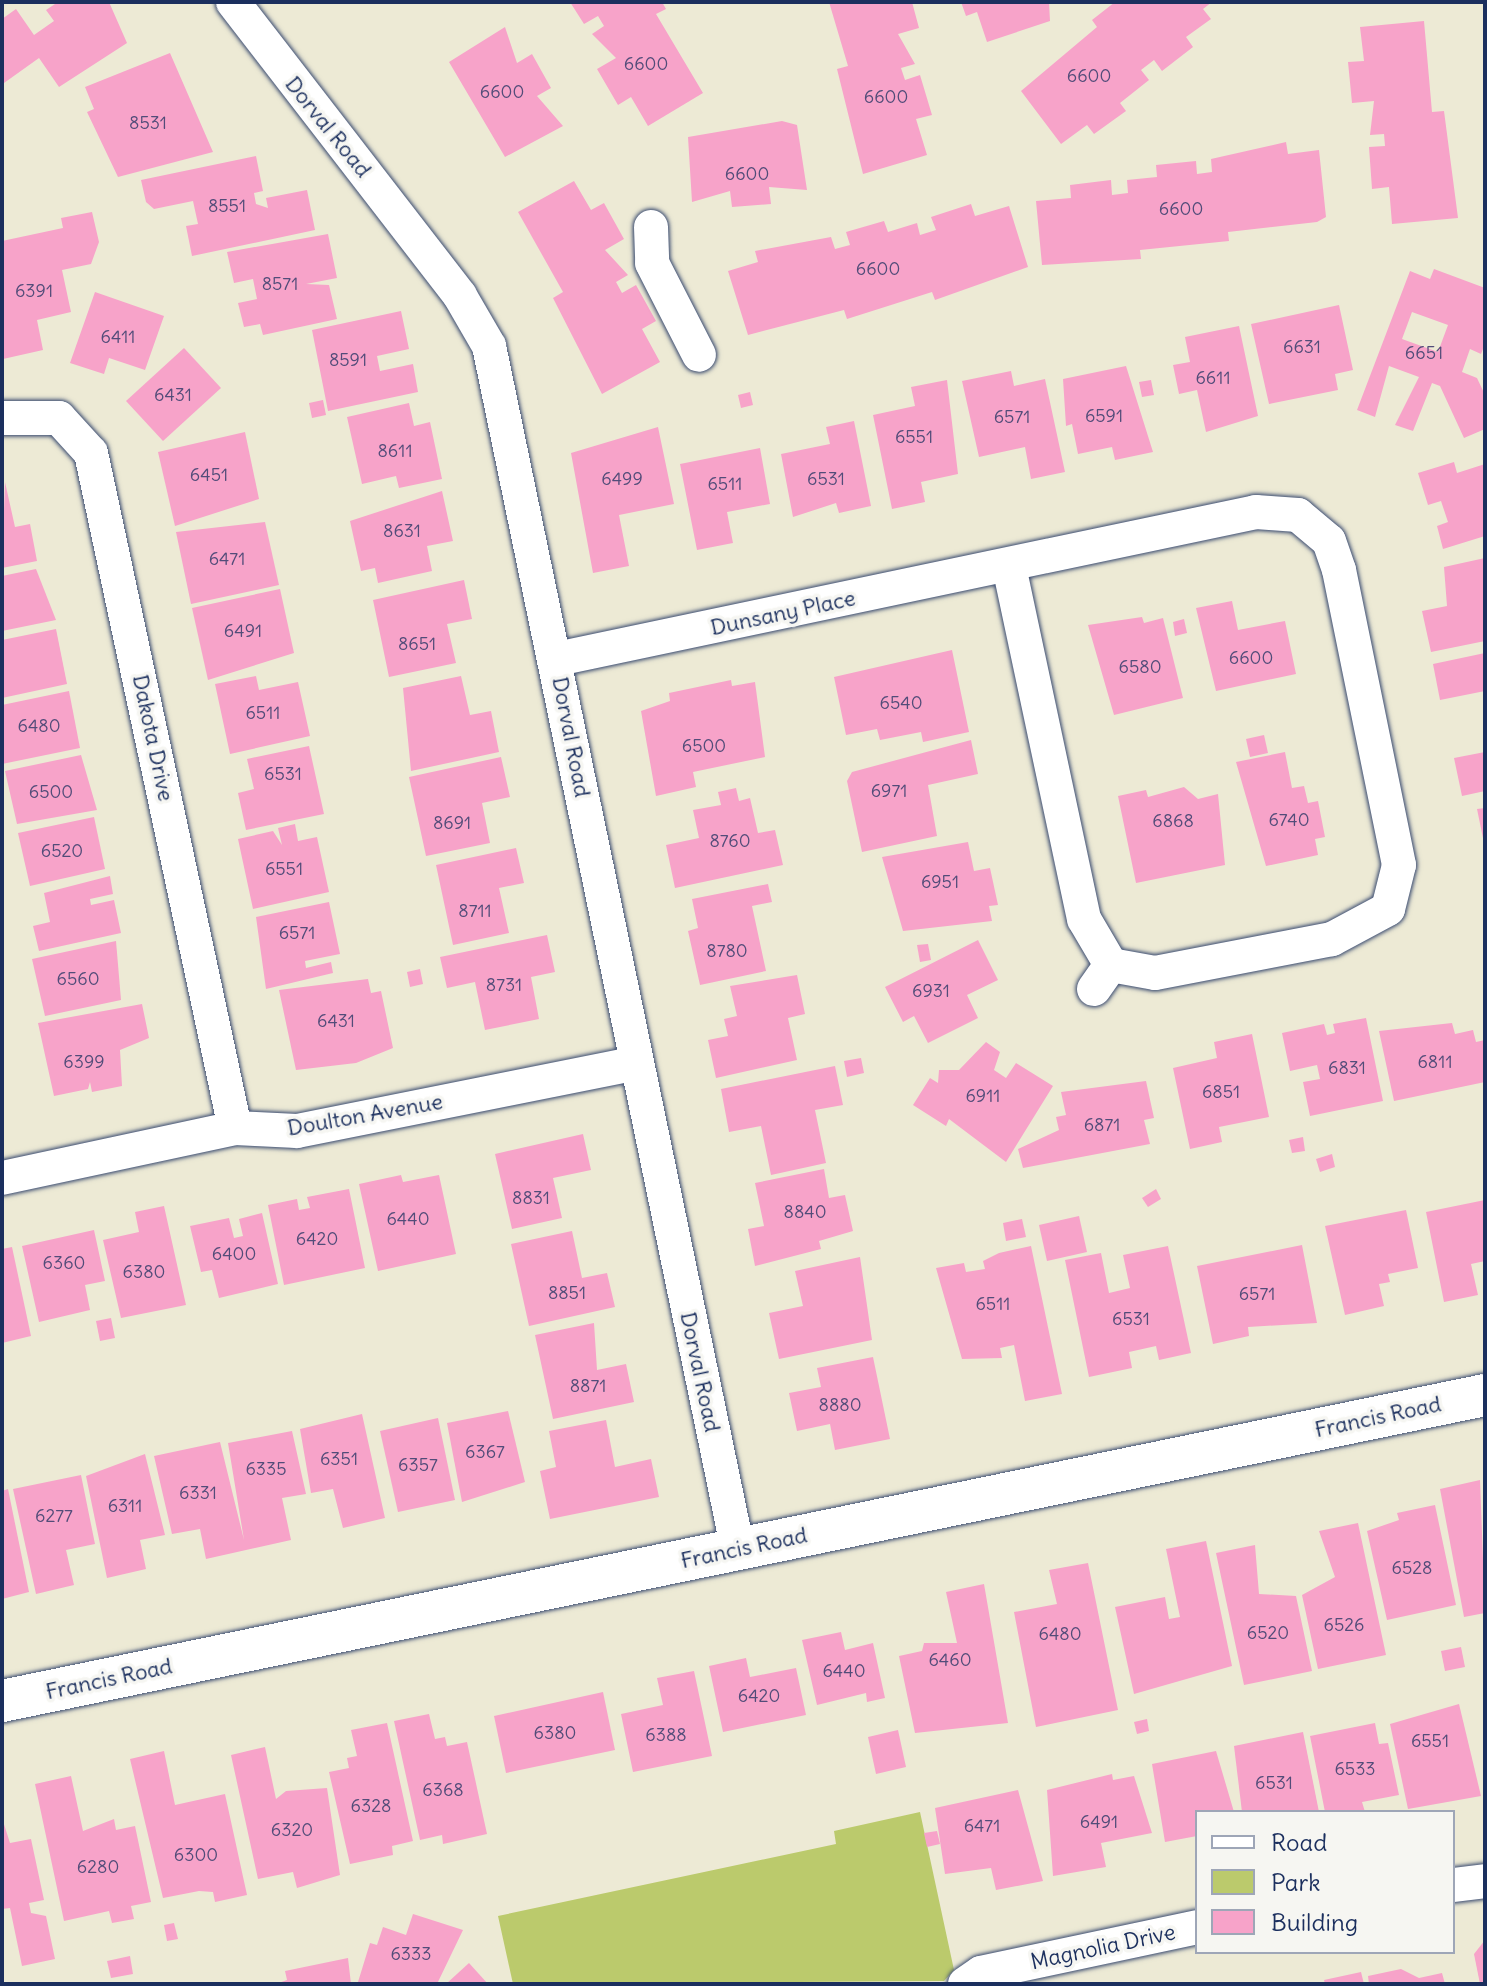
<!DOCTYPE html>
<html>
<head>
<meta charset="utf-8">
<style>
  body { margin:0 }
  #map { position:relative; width:1487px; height:1986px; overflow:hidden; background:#edead5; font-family:Delius,sans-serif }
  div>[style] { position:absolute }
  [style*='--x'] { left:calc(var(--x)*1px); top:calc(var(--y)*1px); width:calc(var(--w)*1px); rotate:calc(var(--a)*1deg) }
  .green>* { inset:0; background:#bbca6c }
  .building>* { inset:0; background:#f7a3c9 }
  .roads { filter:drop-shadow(0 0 2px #3a4b70) drop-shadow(0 0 2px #3a4b70) }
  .minor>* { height:34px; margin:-17px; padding:0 17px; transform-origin:17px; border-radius:17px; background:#fff }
  .tertiary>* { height:42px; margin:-21px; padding:0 21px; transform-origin:21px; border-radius:21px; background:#fff }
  span { translate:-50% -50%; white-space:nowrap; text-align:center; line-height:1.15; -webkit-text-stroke:7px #f6f6f2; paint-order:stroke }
  .number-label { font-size:18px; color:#524c79 }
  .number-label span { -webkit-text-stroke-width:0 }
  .street-label { font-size:22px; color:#1b2f5e }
  .frame { position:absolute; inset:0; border:4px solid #1b2f5e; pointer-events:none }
  .legend { position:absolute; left:1195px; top:1810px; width:260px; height:144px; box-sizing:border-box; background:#f6f6f2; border:2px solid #9ea6b7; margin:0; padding:10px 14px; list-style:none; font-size:24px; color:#1b2f5e }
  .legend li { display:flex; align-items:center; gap:16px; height:40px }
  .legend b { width:40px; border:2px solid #9ea6b7 }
</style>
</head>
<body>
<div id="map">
  <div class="green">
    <div style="clip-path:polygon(920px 1812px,954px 1970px,944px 1981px,513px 1984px,498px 1916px,836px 1844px,834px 1831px)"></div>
  </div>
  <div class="building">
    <div style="clip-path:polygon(58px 2px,109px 2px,127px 43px,59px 87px,39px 58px,4px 83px,2px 19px,16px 9px,34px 35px,54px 21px,46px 10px)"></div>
    <div style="clip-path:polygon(570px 2px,662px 2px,666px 9px,656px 14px,703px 93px,648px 126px,631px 97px,618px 105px,597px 69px,616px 58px,592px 34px,604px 26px,598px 16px,584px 24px)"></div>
    <div style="clip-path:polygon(829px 2px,912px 2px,919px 28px,898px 34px,915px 64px,901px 68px,905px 80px,920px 75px,932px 115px,916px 119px,927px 155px,863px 174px,837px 69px,848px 66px)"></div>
    <div style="clip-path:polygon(961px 2px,1049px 2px,1050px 21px,987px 42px,977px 12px,966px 16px)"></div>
    <div style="clip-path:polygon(1115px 2px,1212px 2px,1203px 9px,1211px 19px,1186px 37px,1193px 47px,1162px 71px,1154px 60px,1141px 70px,1149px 80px,1120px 103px,1126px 111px,1094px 134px,1087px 125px,1061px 144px,1021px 91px,1097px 27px,1092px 20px)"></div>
    <div style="clip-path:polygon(1424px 21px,1432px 112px,1444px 111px,1458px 218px,1392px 224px,1389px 187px,1372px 189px,1369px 147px,1385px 146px,1384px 134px,1370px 135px,1374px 101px,1352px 103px,1348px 62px,1364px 61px,1360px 27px)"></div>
    <div style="clip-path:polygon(505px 27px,517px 63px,532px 54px,551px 88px,537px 96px,563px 126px,505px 157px,449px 62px)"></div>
    <div style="clip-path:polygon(170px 53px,213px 152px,118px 177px,87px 112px,94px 109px,85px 87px)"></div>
    <div style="clip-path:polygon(782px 121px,797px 125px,807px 190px,769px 187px,771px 204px,732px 207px,730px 191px,692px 202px,688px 137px)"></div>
    <div style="clip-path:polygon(1286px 142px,1288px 154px,1319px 150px,1326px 217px,1317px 222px,1228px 232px,1229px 241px,1140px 250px,1141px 259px,1042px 265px,1036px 201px,1071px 198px,1070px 185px,1111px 180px,1112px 195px,1128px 193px,1127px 180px,1157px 177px,1156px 165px,1196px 161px,1197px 174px,1212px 172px,1211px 159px)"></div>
    <div style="clip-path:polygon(256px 156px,263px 191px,254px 193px,256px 204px,268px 208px,266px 198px,307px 190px,315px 230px,192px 256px,186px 226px,198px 224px,193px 201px,154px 209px,146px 202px,141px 180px)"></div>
    <div style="clip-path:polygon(574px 181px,591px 210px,604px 203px,624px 239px,605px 250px,628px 275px,616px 282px,622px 293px,636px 285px,656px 321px,642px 329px,660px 362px,602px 394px,553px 298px,563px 292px,518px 212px)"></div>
    <div style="clip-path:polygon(971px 204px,975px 216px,1009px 206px,1028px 267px,935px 300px,932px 292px,847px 319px,844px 310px,748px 335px,728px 271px,758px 262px,755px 251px,831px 237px,835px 249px,850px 245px,846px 232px,884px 221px,888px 232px,917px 223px,920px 235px,936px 230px,931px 217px)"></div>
    <div style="clip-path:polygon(92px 212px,99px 242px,91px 264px,62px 270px,71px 312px,37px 320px,43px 350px,3px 359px,2px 241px,63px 228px,61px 218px)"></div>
    <div style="clip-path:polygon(328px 234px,337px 278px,306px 284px,329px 285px,337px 319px,263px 335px,260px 324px,244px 327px,238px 303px,257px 299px,253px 279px,234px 283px,227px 252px)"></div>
    <div style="clip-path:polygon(evenodd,1434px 269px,1485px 288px,1485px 344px,1481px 354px,1470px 349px,1462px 372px,1477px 378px,1485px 395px,1485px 429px,1464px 438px,1440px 386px,1432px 383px,1413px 431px,1395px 425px,1419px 377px,1389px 366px,1375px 417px,1357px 410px,1410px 271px,1430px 279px,1434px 269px,1412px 312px,1448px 325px,1438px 352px,1402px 339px,1412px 312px)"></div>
    <div style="clip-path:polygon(95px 292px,164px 316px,145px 370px,109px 358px,104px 374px,70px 363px)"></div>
    <div style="clip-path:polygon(1339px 305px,1353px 370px,1335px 374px,1338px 390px,1269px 404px,1251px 324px)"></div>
    <div style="clip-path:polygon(401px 311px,409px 349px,377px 356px,380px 371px,413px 364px,418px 392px,328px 411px,312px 330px)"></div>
    <div style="clip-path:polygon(1239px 326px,1258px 416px,1206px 432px,1197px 390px,1179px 394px,1173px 365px,1190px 362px,1185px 337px)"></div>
    <div style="clip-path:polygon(184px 348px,221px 388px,163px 441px,126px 401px)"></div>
    <div style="clip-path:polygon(1126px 366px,1153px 452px,1115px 460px,1112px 447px,1078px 454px,1072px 424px,1066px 426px,1063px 379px)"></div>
    <div style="clip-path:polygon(1011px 371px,1014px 386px,1045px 379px,1065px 472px,1031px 479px,1025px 447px,979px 457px,962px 381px)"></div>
    <div style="clip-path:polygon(947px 380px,958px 474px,921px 482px,925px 502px,892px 509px,873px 415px,915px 406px,911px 387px)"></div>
    <div style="clip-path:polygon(1151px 380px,1154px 395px,1142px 397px,1139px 382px)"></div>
    <div style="clip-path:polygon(750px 392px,753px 405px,741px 408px,738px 395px)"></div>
    <div style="clip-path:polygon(323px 400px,326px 415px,312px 418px,309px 403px)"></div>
    <div style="clip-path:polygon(409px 403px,414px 426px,430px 422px,442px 479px,399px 488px,396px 476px,362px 484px,347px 417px)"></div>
    <div style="clip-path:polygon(854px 421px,871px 506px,839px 513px,836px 503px,793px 517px,781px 454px,830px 444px,826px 427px)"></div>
    <div style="clip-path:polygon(658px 427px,674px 504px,619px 515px,629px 566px,593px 573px,571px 453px)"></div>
    <div style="clip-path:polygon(245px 432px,259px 499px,175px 526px,158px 452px)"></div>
    <div style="clip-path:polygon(760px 448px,770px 504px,727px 512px,733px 543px,697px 550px,680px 464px)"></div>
    <div style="clip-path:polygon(1454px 462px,1457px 473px,1485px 464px,1485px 536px,1443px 549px,1437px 526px,1448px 522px,1441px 501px,1428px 505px,1418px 473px)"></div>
    <div style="clip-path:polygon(5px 482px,15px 527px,30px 524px,37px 561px,2px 568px)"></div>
    <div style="clip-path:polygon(442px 491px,453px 541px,427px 546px,432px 571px,378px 583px,375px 568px,361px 571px,350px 521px)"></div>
    <div style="clip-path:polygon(265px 522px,279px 585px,191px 604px,176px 532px)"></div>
    <div style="clip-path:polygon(1485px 558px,1485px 641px,1431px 652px,1422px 611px,1447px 606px,1444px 567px)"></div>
    <div style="clip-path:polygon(36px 569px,56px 620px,2px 631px,2px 576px)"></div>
    <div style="clip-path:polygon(464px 580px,472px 619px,447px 624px,456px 663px,389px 677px,373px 600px)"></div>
    <div style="clip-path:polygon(280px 589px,294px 653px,208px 680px,192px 608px)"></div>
    <div style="clip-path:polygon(1232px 601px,1238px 630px,1285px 621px,1296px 674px,1216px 691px,1196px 608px)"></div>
    <div style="clip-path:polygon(1142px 617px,1144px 623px,1163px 618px,1183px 698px,1114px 715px,1088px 625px)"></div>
    <div style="clip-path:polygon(1184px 619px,1187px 633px,1175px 636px,1173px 622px)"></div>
    <div style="clip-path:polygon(56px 629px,67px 684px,2px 698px,2px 640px)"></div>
    <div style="clip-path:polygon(952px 650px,969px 732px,923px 742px,921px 732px,880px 740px,877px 729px,846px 735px,834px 677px)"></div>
    <div style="clip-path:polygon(1485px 653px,1485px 691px,1440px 700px,1433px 664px)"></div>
    <div style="clip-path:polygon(256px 676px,259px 690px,298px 682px,310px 736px,230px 754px,215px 684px)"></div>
    <div style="clip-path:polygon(461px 676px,470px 715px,491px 711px,499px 752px,411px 771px,403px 688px)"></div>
    <div style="clip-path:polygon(731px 680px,732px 686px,755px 682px,765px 757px,693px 772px,696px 787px,656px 796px,641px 711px,670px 701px,669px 693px)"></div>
    <div style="clip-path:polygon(69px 691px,80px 748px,2px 764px,2px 705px)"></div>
    <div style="clip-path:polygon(1264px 735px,1268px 753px,1250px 757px,1246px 739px)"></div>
    <div style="clip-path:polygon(971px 740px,978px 774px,928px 785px,937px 836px,862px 852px,847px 781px,852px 772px)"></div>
    <div style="clip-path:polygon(309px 746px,324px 814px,246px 830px,238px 793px,254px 789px,247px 759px)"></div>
    <div style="clip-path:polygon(1285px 752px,1292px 788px,1304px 786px,1308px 803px,1318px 801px,1325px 837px,1315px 839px,1318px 855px,1266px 866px,1236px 762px)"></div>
    <div style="clip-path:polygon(1485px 752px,1485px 791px,1462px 796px,1454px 758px)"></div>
    <div style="clip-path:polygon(81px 755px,97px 810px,17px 824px,5px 771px)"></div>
    <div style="clip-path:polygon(501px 757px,510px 797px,482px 803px,490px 843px,426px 856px,409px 777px)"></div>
    <div style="clip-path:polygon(1184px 787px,1198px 799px,1218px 794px,1225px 865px,1136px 883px,1118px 796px,1146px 790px,1148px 797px)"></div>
    <div style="clip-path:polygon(736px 788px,739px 801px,750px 798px,758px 833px,775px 830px,783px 865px,675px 888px,666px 845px,699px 838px,693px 810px,721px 805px,718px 792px)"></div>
    <div style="clip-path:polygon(1485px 808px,1485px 843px,1484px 843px,1477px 809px)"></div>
    <div style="clip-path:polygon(94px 817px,105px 869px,30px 886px,18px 833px)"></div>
    <div style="clip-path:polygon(295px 824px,298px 841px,317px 837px,329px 892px,253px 909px,238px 839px,273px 831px,282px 845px,278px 828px)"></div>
    <div style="clip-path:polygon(968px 842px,974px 871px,990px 868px,998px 905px,989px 906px,992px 921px,903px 931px,882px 857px)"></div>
    <div style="clip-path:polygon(516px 848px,524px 883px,499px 888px,509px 933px,453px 945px,436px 865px)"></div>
    <div style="clip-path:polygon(110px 876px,113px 894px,90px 899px,91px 905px,114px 900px,121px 933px,39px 951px,33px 926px,50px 922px,44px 893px)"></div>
    <div style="clip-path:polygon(768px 884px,772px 902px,752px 906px,766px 971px,700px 985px,688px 931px,698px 928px,692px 899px)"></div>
    <div style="clip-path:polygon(329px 902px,340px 954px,305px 961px,306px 968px,331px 962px,333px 973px,266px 989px,256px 917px)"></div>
    <div style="clip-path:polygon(547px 935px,555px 972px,531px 977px,539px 1019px,485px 1030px,475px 982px,447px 988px,440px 957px)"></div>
    <div style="clip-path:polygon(978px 940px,998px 980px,967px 995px,978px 1018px,928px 1043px,914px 1016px,903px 1022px,885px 987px)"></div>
    <div style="clip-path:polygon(116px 941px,121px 1000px,45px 1016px,32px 959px)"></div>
    <div style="clip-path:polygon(928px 944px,931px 960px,920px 962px,917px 945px)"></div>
    <div style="clip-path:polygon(420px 969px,423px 984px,410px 987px,407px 972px)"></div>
    <div style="clip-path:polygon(797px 975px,805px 1014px,788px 1018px,797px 1060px,716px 1078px,708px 1040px,728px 1036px,724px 1019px,737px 1016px,730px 986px)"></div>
    <div style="clip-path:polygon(368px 979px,371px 993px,381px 991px,393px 1048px,356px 1063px,296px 1070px,279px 990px)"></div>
    <div style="clip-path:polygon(142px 1004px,149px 1038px,120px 1050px,122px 1086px,92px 1092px,90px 1082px,88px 1089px,54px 1096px,38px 1023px)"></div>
    <div style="clip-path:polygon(1366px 1018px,1383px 1101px,1310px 1116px,1303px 1082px,1320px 1079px,1317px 1065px,1290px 1071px,1282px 1033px,1324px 1024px,1327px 1035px,1335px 1033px,1333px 1024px)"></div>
    <div style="clip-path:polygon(1452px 1023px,1455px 1034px,1473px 1030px,1476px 1042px,1485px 1040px,1485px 1082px,1394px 1101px,1379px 1031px)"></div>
    <div style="clip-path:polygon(1252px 1034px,1269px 1117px,1219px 1127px,1222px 1142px,1190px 1149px,1173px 1068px,1217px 1058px,1214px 1042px)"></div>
    <div style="clip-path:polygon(986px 1042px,1000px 1052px,994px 1070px,1006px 1078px,1016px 1063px,1053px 1086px,1006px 1162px,949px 1119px,946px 1126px,913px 1105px,930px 1078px,938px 1083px,939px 1070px,959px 1070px)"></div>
    <div style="clip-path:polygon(861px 1058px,864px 1073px,847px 1077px,844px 1061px)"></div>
    <div style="clip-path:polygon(835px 1066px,843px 1105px,815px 1110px,826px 1163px,771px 1175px,761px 1126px,729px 1132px,721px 1089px)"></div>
    <div style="clip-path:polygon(1146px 1081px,1154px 1118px,1144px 1120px,1150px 1144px,1023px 1168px,1018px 1149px,1059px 1130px,1056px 1117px,1066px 1115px,1061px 1092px)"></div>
    <div style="clip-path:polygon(583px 1134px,591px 1170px,553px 1178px,562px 1218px,512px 1229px,495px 1154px)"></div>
    <div style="clip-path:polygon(1303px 1137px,1305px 1151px,1292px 1153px,1289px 1140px)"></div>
    <div style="clip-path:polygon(1332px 1154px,1335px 1167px,1320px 1172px,1316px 1159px)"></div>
    <div style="clip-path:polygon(824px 1169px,829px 1198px,845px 1195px,853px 1231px,819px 1241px,821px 1249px,755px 1266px,748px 1229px,764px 1226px,755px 1183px)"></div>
    <div style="clip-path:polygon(401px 1175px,403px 1182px,439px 1175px,456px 1254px,378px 1271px,359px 1184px)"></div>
    <div style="clip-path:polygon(349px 1189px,365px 1268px,284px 1285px,268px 1205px,297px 1199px,299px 1210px,310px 1208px,307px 1197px)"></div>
    <div style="clip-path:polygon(1156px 1189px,1161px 1199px,1148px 1207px,1142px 1198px)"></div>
    <div style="clip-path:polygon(1485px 1200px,1485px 1261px,1471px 1264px,1478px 1295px,1444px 1302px,1426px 1212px)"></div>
    <div style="clip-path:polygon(164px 1206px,186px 1305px,121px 1318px,103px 1240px,139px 1232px,135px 1212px)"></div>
    <div style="clip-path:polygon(1406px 1210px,1418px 1268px,1388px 1274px,1390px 1282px,1379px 1284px,1384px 1306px,1345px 1315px,1325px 1226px)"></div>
    <div style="clip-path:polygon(262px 1213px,278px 1284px,219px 1298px,212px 1270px,201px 1272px,190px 1226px,229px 1218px,234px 1238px,243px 1236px,239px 1219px)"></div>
    <div style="clip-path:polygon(1079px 1216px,1087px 1252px,1047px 1261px,1039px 1225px)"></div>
    <div style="clip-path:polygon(1022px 1219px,1026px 1237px,1006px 1241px,1003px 1223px)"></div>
    <div style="clip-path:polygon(94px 1230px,105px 1281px,85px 1285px,90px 1310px,39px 1322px,22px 1246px)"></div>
    <div style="clip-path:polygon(572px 1231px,582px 1278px,607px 1273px,615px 1307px,529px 1326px,511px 1244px)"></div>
    <div style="clip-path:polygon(1302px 1245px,1317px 1323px,1248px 1327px,1249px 1336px,1213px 1344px,1197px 1266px)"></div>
    <div style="clip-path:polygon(1031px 1246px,1062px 1394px,1025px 1401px,1014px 1345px,1000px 1348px,1002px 1358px,962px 1359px,936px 1268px,964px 1263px,966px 1272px,985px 1269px,983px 1261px,999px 1253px)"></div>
    <div style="clip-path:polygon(1168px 1246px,1191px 1353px,1159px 1360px,1156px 1346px,1129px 1352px,1132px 1368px,1089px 1377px,1065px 1260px,1101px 1253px,1109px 1293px,1130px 1288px,1123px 1255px)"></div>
    <div style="clip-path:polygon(12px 1247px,31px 1336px,2px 1343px,2px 1249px)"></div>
    <div style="clip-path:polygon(860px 1257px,872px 1340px,779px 1359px,769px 1313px,803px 1306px,795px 1271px)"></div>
    <div style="clip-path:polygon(111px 1318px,115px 1338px,100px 1341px,96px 1321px)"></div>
    <div style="clip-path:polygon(594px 1323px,597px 1370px,626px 1364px,634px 1402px,553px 1419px,535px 1335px)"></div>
    <div style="clip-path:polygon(873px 1357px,890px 1439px,835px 1450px,830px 1424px,797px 1431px,789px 1393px,821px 1387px,817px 1368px)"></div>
    <div style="clip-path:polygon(508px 1411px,525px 1482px,462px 1502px,447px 1423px)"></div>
    <div style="clip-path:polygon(362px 1414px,385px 1518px,343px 1528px,333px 1489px,311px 1493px,300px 1429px)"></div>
    <div style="clip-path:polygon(438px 1418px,455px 1500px,398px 1512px,380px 1431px)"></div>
    <div style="clip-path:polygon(606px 1420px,615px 1467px,651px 1459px,659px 1497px,550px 1519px,540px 1471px,556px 1467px,549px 1431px)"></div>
    <div style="clip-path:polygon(292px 1431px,306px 1494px,282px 1498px,291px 1540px,206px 1559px,200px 1529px,172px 1534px,154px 1456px,220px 1442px,244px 1540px,228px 1443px)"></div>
    <div style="clip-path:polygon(145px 1454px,165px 1535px,140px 1540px,146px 1569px,107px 1578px,86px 1476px)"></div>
    <div style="clip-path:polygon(81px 1475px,95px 1544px,66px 1550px,74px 1585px,36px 1594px,13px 1489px)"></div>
    <div style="clip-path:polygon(1480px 1480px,1485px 1613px,1464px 1617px,1440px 1489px)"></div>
    <div style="clip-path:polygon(8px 1489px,29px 1592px,2px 1599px,2px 1491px)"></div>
    <div style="clip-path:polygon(1435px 1505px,1456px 1605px,1387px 1620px,1367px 1531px,1399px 1520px,1397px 1513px)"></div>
    <div style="clip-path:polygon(1358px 1523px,1386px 1655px,1318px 1669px,1302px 1595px,1335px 1577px,1319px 1531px)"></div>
    <div style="clip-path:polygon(1206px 1541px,1232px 1666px,1134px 1694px,1115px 1607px,1165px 1597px,1169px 1619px,1180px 1617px,1166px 1549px)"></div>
    <div style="clip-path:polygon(1255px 1545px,1259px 1594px,1296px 1596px,1312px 1671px,1244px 1685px,1216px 1553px)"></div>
    <div style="clip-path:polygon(1088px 1563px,1118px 1710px,1036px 1727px,1014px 1612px,1057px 1604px,1049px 1570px)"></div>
    <div style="clip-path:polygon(984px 1584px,1008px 1723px,915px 1733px,899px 1656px,922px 1651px,924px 1643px,957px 1643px,946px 1592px)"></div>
    <div style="clip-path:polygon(841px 1632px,845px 1650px,873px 1643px,885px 1698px,867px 1702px,866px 1693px,817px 1705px,802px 1640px)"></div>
    <div style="clip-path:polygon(1461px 1647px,1465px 1667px,1445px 1671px,1441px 1651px)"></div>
    <div style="clip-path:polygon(746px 1658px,750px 1677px,796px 1668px,806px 1715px,723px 1732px,709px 1666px)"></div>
    <div style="clip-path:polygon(694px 1671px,712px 1756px,633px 1772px,621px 1714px,663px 1705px,657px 1678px)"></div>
    <div style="clip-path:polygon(603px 1692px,615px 1750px,506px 1773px,494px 1716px)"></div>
    <div style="clip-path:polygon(1459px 1704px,1481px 1796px,1408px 1809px,1390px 1724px)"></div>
    <div style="clip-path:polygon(429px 1714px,435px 1739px,445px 1737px,447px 1746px,467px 1742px,487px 1834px,443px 1844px,442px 1835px,420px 1840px,394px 1721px)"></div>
    <div style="clip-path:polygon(1147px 1719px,1149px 1731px,1137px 1734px,1134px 1722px)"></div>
    <div style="clip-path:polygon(387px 1723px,413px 1841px,392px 1846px,393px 1855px,350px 1864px,329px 1772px,349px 1768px,347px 1758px,357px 1756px,351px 1730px)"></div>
    <div style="clip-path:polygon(1375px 1723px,1379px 1744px,1388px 1743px,1399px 1795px,1362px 1802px,1365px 1812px,1325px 1812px,1310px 1736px)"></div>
    <div style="clip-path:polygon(898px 1730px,906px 1767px,876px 1774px,868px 1737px)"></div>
    <div style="clip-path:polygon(1303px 1732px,1319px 1812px,1242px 1812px,1234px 1746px)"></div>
    <div style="clip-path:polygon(265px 1747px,276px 1799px,286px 1791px,327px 1788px,340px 1875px,297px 1888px,293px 1872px,258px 1879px,231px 1755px)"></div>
    <div style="clip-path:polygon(164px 1751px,175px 1805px,225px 1794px,247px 1895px,215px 1902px,213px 1892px,199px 1891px,163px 1898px,130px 1759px)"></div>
    <div style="clip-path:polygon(1216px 1751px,1234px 1812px,1197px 1812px,1197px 1836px,1165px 1842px,1152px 1764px)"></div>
    <div style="clip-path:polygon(1112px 1774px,1113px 1780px,1134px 1776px,1152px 1833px,1101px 1843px,1106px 1867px,1053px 1876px,1047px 1790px)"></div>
    <div style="clip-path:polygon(71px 1776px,83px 1831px,114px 1819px,116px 1830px,135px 1826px,151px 1902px,131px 1906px,134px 1919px,112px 1923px,109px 1911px,64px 1921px,35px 1784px)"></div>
    <div style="clip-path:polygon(1018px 1790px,1043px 1881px,996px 1890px,991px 1868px,945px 1874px,935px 1808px)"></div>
    <div style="clip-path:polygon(2px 1818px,10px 1843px,31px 1839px,44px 1900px,29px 1903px,31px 1913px,46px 1916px,55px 1959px,22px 1966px,10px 1908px,2px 1909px)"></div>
    <div style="clip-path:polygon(937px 1831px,940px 1844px,927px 1847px,924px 1833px)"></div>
    <div style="clip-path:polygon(413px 1914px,463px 1930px,437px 1984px,358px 1982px,370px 1943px,377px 1945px,383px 1927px,406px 1935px)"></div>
    <div style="clip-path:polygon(174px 1923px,178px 1939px,167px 1941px,164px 1925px)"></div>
    <div style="clip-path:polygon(1485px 1940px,1485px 1984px,1480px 1984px,1474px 1954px)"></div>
    <div style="clip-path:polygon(130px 1956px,133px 1974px,111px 1978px,107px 1961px)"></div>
    <div style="clip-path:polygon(348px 1958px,351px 1984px,276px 1984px,287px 1980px,285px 1971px)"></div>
    <div style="clip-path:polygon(469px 1963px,488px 1984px,446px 1984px)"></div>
    <div style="clip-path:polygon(1401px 1969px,1419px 1978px,1442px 1973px,1445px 1984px,1369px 1984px,1368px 1976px)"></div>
    <div style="clip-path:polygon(1361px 1972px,1364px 1984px,1325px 1984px,1324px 1980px)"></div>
  </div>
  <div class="roads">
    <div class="minor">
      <div style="--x:233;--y:2;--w:371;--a:52.3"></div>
      <div style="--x:460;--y:296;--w:58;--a:59.9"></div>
      <div style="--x:489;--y:346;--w:1229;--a:78.32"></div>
      <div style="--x:651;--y:227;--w:36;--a:88"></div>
      <div style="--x:652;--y:263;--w:103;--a:62.9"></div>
      <div style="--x:2;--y:418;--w:57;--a:0"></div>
      <div style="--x:59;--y:418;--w:47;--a:47.6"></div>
      <div style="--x:91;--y:453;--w:690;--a:77.96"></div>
      <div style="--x:557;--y:659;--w:714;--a:-11.88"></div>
      <div style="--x:1256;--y:512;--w:42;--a:4.1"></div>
      <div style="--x:1298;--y:515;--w:40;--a:40"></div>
      <div style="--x:1329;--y:541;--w:31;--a:71"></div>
      <div style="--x:1339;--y:570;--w:301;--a:78.5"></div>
      <div style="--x:1399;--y:865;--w:45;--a:104"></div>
      <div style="--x:1388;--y:909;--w:64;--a:151.8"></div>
      <div style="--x:1332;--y:939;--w:180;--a:169.1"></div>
      <div style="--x:1155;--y:973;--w:45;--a:-169.7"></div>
      <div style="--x:1111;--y:965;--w:53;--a:-120.4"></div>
      <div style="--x:1084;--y:919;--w:360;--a:-102"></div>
      <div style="--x:1094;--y:989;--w:29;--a:-55"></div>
      <div style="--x:2;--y:1178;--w:238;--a:-12.1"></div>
      <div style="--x:235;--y:1128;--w:62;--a:2.8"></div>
      <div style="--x:297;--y:1131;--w:343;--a:-11.3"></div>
      <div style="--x:1453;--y:1885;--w:32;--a:-7"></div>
      <div style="--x:965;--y:1984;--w:19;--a:-35"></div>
      <div style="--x:981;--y:1973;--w:221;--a:-12"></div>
    </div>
    <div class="tertiary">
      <div style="--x:2;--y:1701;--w:1514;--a:-11.66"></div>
    </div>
  </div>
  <div class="number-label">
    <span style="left:646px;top:64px">6600</span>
    <span style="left:1089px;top:76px">6600</span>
    <span style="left:502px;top:92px">6600</span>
    <span style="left:886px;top:97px">6600</span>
    <span style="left:148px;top:123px">8531</span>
    <span style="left:747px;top:174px">6600</span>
    <span style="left:227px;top:206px">8551</span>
    <span style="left:1181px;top:209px">6600</span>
    <span style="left:878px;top:269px">6600</span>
    <span style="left:280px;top:284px">8571</span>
    <span style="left:34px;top:291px">6391</span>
    <span style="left:118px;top:337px">6411</span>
    <span style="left:1302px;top:347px">6631</span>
    <span style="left:1424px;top:353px">6651</span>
    <span style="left:348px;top:360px">8591</span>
    <span style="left:1213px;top:378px">6611</span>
    <span style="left:173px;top:395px">6431</span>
    <span style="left:1104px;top:416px">6591</span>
    <span style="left:1012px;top:417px">6571</span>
    <span style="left:914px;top:437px">6551</span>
    <span style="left:395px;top:451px">8611</span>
    <span style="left:209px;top:475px">6451</span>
    <span style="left:622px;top:479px">6499</span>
    <span style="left:826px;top:479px">6531</span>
    <span style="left:725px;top:484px">6511</span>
    <span style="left:402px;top:531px">8631</span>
    <span style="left:227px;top:559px">6471</span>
    <span style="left:243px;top:631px">6491</span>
    <span style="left:417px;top:644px">8651</span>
    <span style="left:1251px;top:658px">6600</span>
    <span style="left:1140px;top:667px">6580</span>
    <span style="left:901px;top:703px">6540</span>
    <span style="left:263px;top:713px">6511</span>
    <span style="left:39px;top:726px">6480</span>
    <span style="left:704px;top:746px">6500</span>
    <span style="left:283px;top:774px">6531</span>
    <span style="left:889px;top:791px">6971</span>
    <span style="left:51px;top:792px">6500</span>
    <span style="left:1289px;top:820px">6740</span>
    <span style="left:1173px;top:821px">6868</span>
    <span style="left:452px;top:823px">8691</span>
    <span style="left:730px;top:841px">8760</span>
    <span style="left:62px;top:851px">6520</span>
    <span style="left:284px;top:869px">6551</span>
    <span style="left:940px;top:882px">6951</span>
    <span style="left:475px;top:911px">8711</span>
    <span style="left:297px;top:933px">6571</span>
    <span style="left:727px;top:951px">8780</span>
    <span style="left:78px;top:979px">6560</span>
    <span style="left:504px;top:985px">8731</span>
    <span style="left:931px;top:991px">6931</span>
    <span style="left:336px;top:1021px">6431</span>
    <span style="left:84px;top:1062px">6399</span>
    <span style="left:1435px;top:1062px">6811</span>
    <span style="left:1347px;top:1068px">6831</span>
    <span style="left:1221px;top:1092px">6851</span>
    <span style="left:983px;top:1096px">6911</span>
    <span style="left:1102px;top:1125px">6871</span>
    <span style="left:531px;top:1198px">8831</span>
    <span style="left:805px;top:1212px">8840</span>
    <span style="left:408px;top:1219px">6440</span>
    <span style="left:317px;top:1239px">6420</span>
    <span style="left:234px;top:1254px">6400</span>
    <span style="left:64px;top:1263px">6360</span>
    <span style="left:144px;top:1272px">6380</span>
    <span style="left:567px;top:1293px">8851</span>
    <span style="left:1257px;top:1294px">6571</span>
    <span style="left:993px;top:1304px">6511</span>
    <span style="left:1131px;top:1319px">6531</span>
    <span style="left:588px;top:1386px">8871</span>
    <span style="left:840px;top:1405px">8880</span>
    <span style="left:485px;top:1452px">6367</span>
    <span style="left:339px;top:1459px">6351</span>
    <span style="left:418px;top:1465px">6357</span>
    <span style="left:266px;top:1469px">6335</span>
    <span style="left:198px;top:1493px">6331</span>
    <span style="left:125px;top:1506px">6311</span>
    <span style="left:54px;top:1516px">6277</span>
    <span style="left:1412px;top:1568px">6528</span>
    <span style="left:1344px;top:1625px">6526</span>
    <span style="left:1268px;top:1633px">6520</span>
    <span style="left:1060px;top:1634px">6480</span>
    <span style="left:950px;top:1660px">6460</span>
    <span style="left:844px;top:1671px">6440</span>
    <span style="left:759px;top:1696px">6420</span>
    <span style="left:555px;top:1733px">6380</span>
    <span style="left:666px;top:1735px">6388</span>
    <span style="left:1430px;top:1741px">6551</span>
    <span style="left:1355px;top:1769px">6533</span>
    <span style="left:1274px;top:1783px">6531</span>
    <span style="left:443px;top:1790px">6368</span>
    <span style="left:371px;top:1806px">6328</span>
    <span style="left:1099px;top:1822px">6491</span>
    <span style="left:982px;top:1826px">6471</span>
    <span style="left:292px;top:1830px">6320</span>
    <span style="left:196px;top:1855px">6300</span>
    <span style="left:98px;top:1867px">6280</span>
    <span style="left:411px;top:1954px">6333</span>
  </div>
  <div class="street-label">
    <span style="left:328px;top:127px;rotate:51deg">Dorval Road</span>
    <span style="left:783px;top:613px;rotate:-12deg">Dunsany Place</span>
    <span style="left:571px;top:737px;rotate:79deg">Dorval Road</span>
    <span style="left:153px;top:738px;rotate:78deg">Dakota Drive</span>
    <span style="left:365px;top:1115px;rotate:-10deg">Doulton Avenue</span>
    <span style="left:700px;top:1372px;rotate:78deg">Dorval Road</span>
    <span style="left:1378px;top:1417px;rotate:-12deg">Francis Road</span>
    <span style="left:744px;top:1548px;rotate:-12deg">Francis Road</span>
    <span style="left:109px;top:1679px;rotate:-12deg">Francis Road</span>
    <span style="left:1103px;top:1947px;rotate:-12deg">Magnolia Drive</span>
  </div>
  <div class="frame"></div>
  <ul class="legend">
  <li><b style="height:10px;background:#fff"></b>Road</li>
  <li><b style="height:22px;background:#bbca6c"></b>Park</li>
  <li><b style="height:22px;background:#f7a3c9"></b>Building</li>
  </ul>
</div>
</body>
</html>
